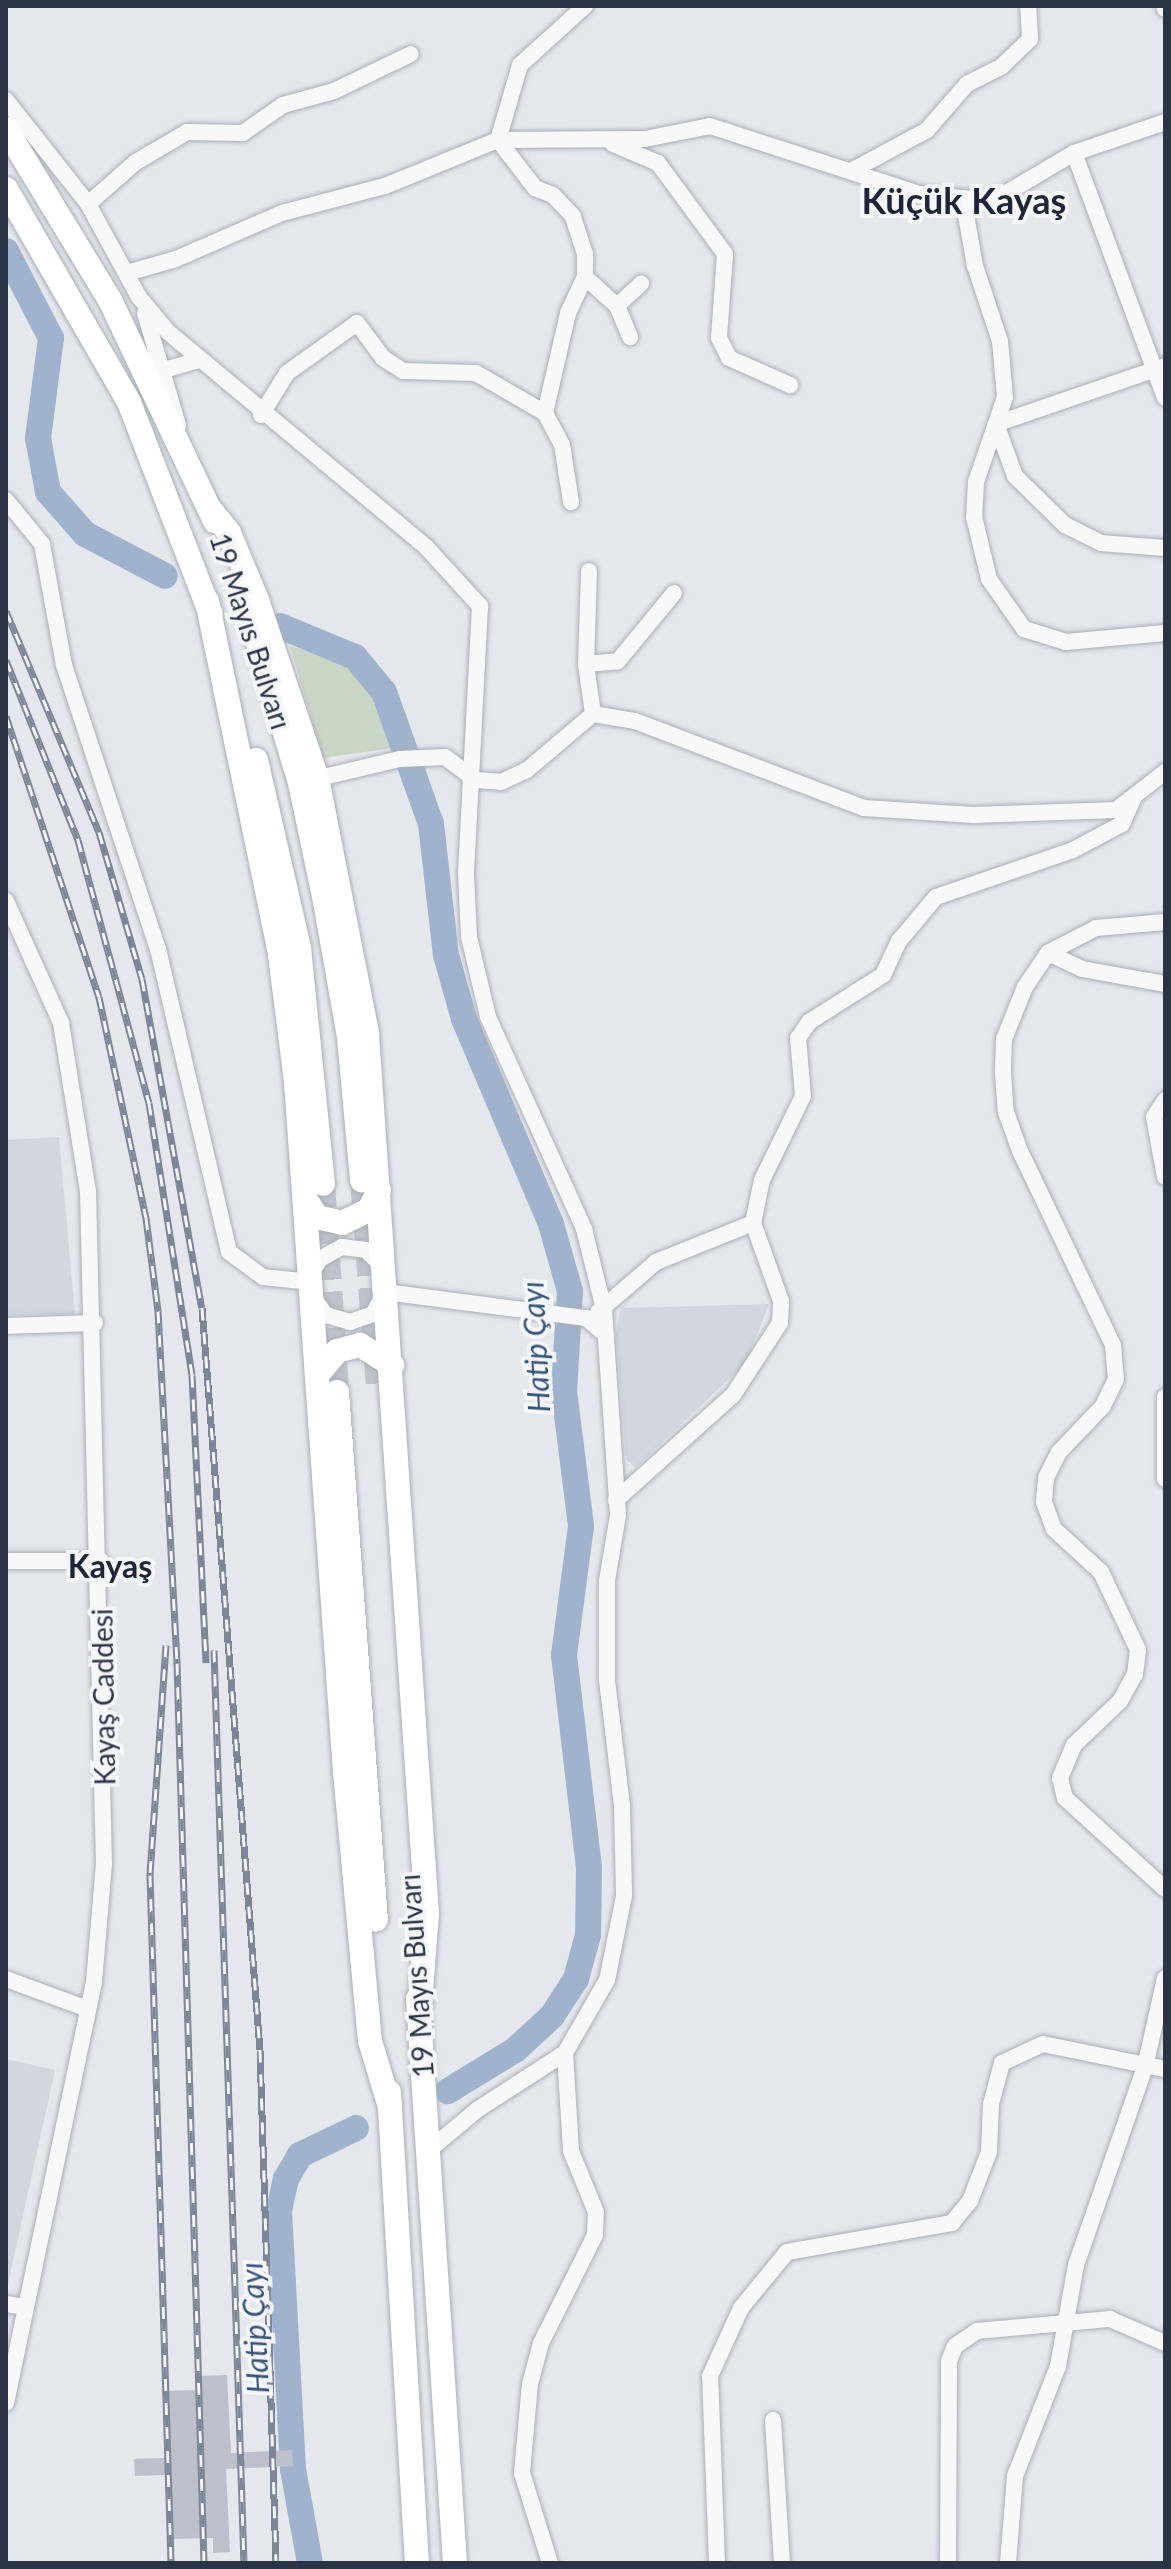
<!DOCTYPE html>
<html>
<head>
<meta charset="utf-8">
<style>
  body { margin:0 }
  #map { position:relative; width:1171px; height:2569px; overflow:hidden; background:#e4e7ec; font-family:Lato,sans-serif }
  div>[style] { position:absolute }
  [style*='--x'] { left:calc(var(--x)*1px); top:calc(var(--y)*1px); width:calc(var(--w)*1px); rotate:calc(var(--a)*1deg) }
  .built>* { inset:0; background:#d2d6de }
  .green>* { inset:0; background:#c9d6c5 }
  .river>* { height:26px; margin:-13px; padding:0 13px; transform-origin:13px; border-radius:13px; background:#9fb4cc }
  .building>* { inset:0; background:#bbc0ca }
  .highway-tunnel>* { height:24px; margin-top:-12px; transform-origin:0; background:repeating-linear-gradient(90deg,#bfc3cb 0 24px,transparent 0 36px) }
  .roads { filter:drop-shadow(0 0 2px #a9aeb7) drop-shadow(0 0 2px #a9aeb7) }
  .minor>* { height:16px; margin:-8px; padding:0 8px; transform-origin:8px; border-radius:8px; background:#f7f8fa }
  .highway>* { height:24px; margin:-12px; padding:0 12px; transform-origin:12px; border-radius:12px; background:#fff }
  .rail>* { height:7px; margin-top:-3.5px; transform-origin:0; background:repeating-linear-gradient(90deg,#f4f6f9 0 12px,#7d8696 0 24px); box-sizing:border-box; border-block:2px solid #7d8696 }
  span { translate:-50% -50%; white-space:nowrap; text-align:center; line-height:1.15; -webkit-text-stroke:8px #f4f6f9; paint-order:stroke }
  .street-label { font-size:28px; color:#2b3445 }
  .water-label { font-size:30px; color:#34527a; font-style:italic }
  .quarter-label { font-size:32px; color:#1d2536; font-weight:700 }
  .district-label { font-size:36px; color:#1d2536; font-weight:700 }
  .frame { position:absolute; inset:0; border:8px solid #2b3445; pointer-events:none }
</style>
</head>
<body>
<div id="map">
  <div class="built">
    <div style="clip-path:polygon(59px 1137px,75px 1314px,6px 1315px,6px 1140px)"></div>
    <div style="clip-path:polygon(769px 1304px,746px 1363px,635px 1468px,626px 1459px,616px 1333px,621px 1308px)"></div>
    <div style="clip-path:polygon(6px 2059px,55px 2070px,8px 2284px,6px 2283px)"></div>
  </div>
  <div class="green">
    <div style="clip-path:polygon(290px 646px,353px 665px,378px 691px,399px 747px,323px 758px)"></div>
  </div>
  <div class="river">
    <div style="--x:6;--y:251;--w:98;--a:62.7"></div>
    <div style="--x:51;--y:338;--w:101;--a:97.4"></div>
    <div style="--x:38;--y:438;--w:55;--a:79.5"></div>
    <div style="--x:48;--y:492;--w:56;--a:48.6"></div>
    <div style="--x:85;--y:534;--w:90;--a:27.7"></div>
    <div style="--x:280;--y:626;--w:81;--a:22.5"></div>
    <div style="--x:355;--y:657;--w:45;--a:50.4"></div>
    <div style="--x:384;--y:692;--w:140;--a:70.4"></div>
    <div style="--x:431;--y:824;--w:132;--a:83.5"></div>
    <div style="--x:446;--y:955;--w:66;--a:74.3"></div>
    <div style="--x:464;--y:1019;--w:223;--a:67"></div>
    <div style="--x:551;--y:1224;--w:70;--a:74.2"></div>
    <div style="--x:570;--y:1291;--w:100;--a:93.4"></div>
    <div style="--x:564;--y:1391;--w:136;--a:82.8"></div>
    <div style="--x:581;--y:1526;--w:130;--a:97.5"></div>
    <div style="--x:564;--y:1655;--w:213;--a:83.3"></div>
    <div style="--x:589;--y:1867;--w:68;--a:90.8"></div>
    <div style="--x:588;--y:1935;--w:46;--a:105.3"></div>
    <div style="--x:576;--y:1979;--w:44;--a:123"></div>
    <div style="--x:552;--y:2016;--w:50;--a:137.4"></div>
    <div style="--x:515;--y:2050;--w:79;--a:148.5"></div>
    <div style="--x:310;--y:2563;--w:96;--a:-100.3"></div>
    <div style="--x:293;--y:2469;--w:258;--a:-93.1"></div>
    <div style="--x:279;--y:2211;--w:33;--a:-78"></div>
    <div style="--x:286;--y:2179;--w:28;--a:-60"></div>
    <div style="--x:300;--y:2155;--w:62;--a:-25.7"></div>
  </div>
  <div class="building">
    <div style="clip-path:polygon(227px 2375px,231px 2453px,292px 2450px,293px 2466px,226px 2469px,230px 2552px,213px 2553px,213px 2538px,168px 2539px,166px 2475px,135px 2476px,134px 2459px,166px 2458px,164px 2391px,200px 2390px,199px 2376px)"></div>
  </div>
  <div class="highway-tunnel">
    <div style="--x:362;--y:1180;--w:210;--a:85.6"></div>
    <div style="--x:323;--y:1184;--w:208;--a:86.1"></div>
  </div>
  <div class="roads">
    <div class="minor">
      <div style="--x:1164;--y:6;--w:3;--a:72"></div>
      <div style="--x:6;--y:100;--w:132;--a:51.7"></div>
      <div style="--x:88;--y:204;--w:106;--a:61.3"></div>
      <div style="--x:139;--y:297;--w:45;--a:50.4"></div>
      <div style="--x:168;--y:332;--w:337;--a:39.8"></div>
      <div style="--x:427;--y:548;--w:79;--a:47.6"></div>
      <div style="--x:480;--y:606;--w:268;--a:93"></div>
      <div style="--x:466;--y:874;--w:63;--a:87.3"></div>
      <div style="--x:469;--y:937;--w:82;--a:76.6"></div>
      <div style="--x:488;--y:1017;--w:233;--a:65.6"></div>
      <div style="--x:584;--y:1229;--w:82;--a:76"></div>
      <div style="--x:604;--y:1309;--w:206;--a:86.1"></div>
      <div style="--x:618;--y:1515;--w:67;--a:99.5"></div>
      <div style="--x:607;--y:1581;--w:99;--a:90"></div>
      <div style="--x:607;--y:1680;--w:126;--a:83.2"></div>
      <div style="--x:622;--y:1805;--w:91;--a:88.7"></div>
      <div style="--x:624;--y:1896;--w:86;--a:101.4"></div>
      <div style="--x:607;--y:1980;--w:84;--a:119.9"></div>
      <div style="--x:565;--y:2053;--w:105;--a:147.1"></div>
      <div style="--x:477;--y:2110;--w:64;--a:140.1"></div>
      <div style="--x:613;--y:144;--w:49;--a:22.9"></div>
      <div style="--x:658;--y:163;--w:113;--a:53.6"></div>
      <div style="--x:725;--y:254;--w:84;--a:94.1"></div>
      <div style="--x:719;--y:338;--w:22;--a:63"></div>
      <div style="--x:729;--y:358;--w:67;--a:23.9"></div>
      <div style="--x:1074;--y:153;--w:261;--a:69.6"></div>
      <div style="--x:851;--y:171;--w:86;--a:-28.3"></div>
      <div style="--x:927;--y:130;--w:61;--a:-49"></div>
      <div style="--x:967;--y:84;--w:39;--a:-27"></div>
      <div style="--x:1002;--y:66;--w:39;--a:-44"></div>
      <div style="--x:1030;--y:39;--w:33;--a:-93"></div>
      <div style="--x:963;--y:198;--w:69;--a:80"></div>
      <div style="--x:975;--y:266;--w:79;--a:71.6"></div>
      <div style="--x:1000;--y:341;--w:56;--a:84.9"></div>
      <div style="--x:1005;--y:397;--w:90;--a:108.8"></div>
      <div style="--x:976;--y:482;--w:35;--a:93"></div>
      <div style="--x:974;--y:517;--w:64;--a:76.4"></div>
      <div style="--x:989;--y:579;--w:61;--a:55"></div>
      <div style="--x:1024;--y:629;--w:44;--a:17.2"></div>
      <div style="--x:1066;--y:642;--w:99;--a:-5.2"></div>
      <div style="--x:88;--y:204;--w:64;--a:-41.2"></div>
      <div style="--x:136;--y:162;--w:59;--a:-30.5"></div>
      <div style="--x:187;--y:132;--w:56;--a:1"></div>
      <div style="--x:243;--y:133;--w:49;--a:-35"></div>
      <div style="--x:283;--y:105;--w:53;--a:-15.4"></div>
      <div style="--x:334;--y:91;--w:85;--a:-25.7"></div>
      <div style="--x:127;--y:273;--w:51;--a:-15.9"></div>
      <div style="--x:176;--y:259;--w:116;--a:-23.5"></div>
      <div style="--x:282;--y:213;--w:106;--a:-14.7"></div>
      <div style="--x:385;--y:186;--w:122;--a:-22.2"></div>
      <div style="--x:498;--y:140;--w:147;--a:-0.4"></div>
      <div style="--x:645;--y:139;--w:66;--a:-11.3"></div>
      <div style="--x:710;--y:126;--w:220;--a:18"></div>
      <div style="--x:919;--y:194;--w:74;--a:5.4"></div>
      <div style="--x:993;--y:201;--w:94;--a:-30.7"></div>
      <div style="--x:1074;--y:153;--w:96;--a:-18.8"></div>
      <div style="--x:585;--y:277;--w:43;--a:42.2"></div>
      <div style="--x:617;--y:306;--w:34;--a:67"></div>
      <div style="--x:617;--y:306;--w:33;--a:-43"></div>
      <div style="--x:145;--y:313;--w:117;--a:73.6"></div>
      <div style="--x:1165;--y:366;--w:179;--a:161.1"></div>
      <div style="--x:996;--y:424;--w:55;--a:69.9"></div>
      <div style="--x:1015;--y:476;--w:70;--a:44.4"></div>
      <div style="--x:1065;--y:525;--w:40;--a:26.6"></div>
      <div style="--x:1101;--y:543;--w:64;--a:4.5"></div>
      <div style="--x:164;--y:370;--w:36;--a:-16"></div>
      <div style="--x:545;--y:413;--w:103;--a:-77"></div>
      <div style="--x:568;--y:313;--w:40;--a:-65"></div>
      <div style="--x:585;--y:277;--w:23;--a:-90"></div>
      <div style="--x:585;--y:254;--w:40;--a:-108"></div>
      <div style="--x:573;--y:216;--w:29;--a:-134"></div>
      <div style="--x:553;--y:195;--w:19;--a:-159"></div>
      <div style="--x:535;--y:188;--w:61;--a:-127.6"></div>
      <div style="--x:498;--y:140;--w:78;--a:-73.7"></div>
      <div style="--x:520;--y:65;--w:88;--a:-42.2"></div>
      <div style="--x:261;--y:415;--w:49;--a:-58.2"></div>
      <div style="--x:287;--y:373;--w:86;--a:-35.5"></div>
      <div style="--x:357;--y:323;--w:44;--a:53.4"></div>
      <div style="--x:383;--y:358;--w:24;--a:33"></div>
      <div style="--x:403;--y:371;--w:73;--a:1.6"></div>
      <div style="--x:476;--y:373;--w:80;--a:30.1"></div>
      <div style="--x:545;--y:413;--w:36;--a:62"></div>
      <div style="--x:562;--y:445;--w:58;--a:81"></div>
      <div style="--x:6;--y:500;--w:57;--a:50.7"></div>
      <div style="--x:42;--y:544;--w:123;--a:79.7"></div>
      <div style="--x:64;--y:665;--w:299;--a:71.7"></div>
      <div style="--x:158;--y:949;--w:311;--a:76.8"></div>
      <div style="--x:229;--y:1252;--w:42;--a:36.3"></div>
      <div style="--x:263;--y:1277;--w:48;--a:5.9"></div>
      <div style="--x:589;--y:571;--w:93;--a:91.8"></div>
      <div style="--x:586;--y:664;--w:50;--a:82"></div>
      <div style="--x:586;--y:664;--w:32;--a:-5"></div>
      <div style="--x:618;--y:661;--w:88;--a:-50.5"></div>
      <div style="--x:311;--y:780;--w:91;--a:-13.3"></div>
      <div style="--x:400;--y:759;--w:45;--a:-2.5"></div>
      <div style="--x:445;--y:757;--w:38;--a:37"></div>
      <div style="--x:475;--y:780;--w:26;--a:4"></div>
      <div style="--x:501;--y:782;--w:29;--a:-25"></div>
      <div style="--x:527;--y:770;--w:87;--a:-40.3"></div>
      <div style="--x:593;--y:714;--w:43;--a:9.5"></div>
      <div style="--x:635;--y:721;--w:245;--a:20.8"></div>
      <div style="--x:864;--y:808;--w:109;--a:3.7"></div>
      <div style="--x:973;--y:815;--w:143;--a:-2"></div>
      <div style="--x:1116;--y:810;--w:62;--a:-37.8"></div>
      <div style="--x:6;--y:901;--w:134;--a:65.7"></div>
      <div style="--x:61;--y:1023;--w:170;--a:80.9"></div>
      <div style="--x:88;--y:1191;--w:672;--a:88.64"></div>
      <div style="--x:104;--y:1863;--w:119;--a:94.8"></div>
      <div style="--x:94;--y:1982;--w:430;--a:101.8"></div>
      <div style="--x:1165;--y:922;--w:69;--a:175"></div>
      <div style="--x:1096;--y:928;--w:54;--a:152.5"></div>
      <div style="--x:1048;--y:953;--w:41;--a:124.1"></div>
      <div style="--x:1025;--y:987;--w:56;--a:112"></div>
      <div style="--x:1004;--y:1039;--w:34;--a:92"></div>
      <div style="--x:1003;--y:1073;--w:39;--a:86"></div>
      <div style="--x:1006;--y:1112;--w:41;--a:70.3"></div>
      <div style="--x:1020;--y:1151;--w:215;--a:64.4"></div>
      <div style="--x:1113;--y:1345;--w:34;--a:85"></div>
      <div style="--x:1116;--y:1379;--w:30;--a:116"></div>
      <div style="--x:1103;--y:1406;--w:64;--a:133.7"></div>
      <div style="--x:1059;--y:1452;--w:29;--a:117"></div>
      <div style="--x:1046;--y:1478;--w:24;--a:95"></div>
      <div style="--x:1044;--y:1502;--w:29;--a:70"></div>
      <div style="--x:1054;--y:1529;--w:64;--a:42.5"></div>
      <div style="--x:1101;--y:1572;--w:86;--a:64.6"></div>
      <div style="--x:1138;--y:1650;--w:24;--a:97"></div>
      <div style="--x:1135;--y:1674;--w:31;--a:119"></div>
      <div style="--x:1120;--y:1701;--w:64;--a:136.3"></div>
      <div style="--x:1074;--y:1745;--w:36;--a:113"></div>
      <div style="--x:1060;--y:1778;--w:21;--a:76"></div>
      <div style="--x:1065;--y:1798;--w:135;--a:42.3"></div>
      <div style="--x:1048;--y:953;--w:38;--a:25"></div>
      <div style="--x:1082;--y:969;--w:84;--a:10.2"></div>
      <div style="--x:1165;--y:1100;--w:20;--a:123"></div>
      <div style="--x:1154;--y:1117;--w:61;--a:79.6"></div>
      <div style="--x:310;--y:1275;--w:19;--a:-58"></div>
      <div style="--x:320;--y:1259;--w:25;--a:-29"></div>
      <div style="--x:342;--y:1247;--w:24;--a:7"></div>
      <div style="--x:366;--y:1250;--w:24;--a:45"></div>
      <div style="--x:312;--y:1296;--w:24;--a:54"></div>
      <div style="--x:326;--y:1315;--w:25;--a:16"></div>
      <div style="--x:350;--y:1322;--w:24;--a:-19"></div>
      <div style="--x:373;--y:1314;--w:25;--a:-61"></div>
      <div style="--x:385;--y:1292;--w:203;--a:7.4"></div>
      <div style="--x:586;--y:1318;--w:25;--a:40"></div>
      <div style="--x:598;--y:1312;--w:77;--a:-40.8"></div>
      <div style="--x:656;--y:1262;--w:105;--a:-21.9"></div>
      <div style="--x:6;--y:1326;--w:89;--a:-1.9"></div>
      <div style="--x:1165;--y:1397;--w:82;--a:90"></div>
      <div style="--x:616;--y:1500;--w:157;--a:-41.9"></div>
      <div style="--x:733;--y:1395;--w:86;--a:-56.9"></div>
      <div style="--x:780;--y:1323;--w:22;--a:-87"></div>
      <div style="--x:781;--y:1301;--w:83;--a:-109.7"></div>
      <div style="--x:753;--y:1223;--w:44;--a:-78.2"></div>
      <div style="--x:762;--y:1180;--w:93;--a:-64"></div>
      <div style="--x:803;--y:1096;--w:58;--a:-94.9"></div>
      <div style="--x:798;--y:1038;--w:19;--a:-55"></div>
      <div style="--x:809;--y:1022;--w:88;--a:-32.4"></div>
      <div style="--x:883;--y:975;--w:38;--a:-65"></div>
      <div style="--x:899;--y:941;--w:57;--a:-49.9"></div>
      <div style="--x:936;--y:897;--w:145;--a:-18.9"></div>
      <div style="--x:1073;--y:850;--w:55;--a:-28"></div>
      <div style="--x:1122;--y:824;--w:30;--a:-66"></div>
      <div style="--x:6;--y:1561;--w:95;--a:0"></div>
      <div style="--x:6;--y:1979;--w:87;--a:20.1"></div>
      <div style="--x:6;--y:2304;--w:19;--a:9"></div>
      <div style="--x:773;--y:2420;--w:143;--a:86.4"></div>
      <div style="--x:550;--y:2563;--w:94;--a:-107.3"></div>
      <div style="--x:522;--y:2473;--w:89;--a:-84.9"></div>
      <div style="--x:530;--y:2384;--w:42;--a:-75"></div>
      <div style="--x:541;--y:2343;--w:121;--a:-63.4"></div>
      <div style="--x:595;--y:2235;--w:23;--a:-88"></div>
      <div style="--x:596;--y:2212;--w:66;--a:-112.3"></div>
      <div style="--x:571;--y:2151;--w:98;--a:-93.5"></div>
      <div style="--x:717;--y:2563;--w:187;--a:-92.1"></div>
      <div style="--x:710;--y:2376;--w:75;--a:-65.5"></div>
      <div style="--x:741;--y:2308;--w:72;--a:-50.6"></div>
      <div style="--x:787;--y:2252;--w:168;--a:-10"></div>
      <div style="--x:952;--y:2223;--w:28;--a:-51"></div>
      <div style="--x:970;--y:2201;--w:53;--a:-68.8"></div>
      <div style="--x:989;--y:2152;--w:48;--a:-87.6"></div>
      <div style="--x:991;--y:2104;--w:42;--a:-75"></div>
      <div style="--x:1002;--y:2063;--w:45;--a:-24.9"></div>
      <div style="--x:1043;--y:2044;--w:125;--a:11.6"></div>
      <div style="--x:948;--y:2563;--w:202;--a:-89.7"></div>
      <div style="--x:949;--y:2361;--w:16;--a:-68"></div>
      <div style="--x:955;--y:2346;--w:27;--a:-34"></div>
      <div style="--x:977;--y:2331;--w:134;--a:-5.2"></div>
      <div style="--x:1110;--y:2319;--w:60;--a:23.6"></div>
      <div style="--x:1008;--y:2563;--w:87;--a:-85.4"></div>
      <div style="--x:1015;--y:2476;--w:118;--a:-68.6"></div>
      <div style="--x:1058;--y:2366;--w:103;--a:-79.9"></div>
      <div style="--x:1076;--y:2265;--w:210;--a:-70.8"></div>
      <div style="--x:1145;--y:2067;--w:91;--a:-77.3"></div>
    </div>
    <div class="highway">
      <div style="--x:6;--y:129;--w:200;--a:58.7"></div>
      <div style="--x:110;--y:300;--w:245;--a:64.6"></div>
      <div style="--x:6;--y:189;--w:246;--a:60"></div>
      <div style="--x:129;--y:402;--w:227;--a:68.9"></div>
      <div style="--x:209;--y:508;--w:32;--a:51"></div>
      <div style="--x:229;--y:533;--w:73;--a:67.3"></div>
      <div style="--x:257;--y:600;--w:188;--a:71.4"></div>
      <div style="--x:317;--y:778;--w:261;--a:78.9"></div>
      <div style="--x:367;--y:1034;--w:882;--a:86.1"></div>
      <div style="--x:427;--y:1914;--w:101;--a:94.5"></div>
      <div style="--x:207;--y:601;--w:361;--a:78.3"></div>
      <div style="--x:280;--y:955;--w:128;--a:82.8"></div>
      <div style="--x:296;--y:1082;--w:692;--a:85.94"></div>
      <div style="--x:345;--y:1772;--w:270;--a:84.7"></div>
      <div style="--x:370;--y:2041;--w:69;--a:73.1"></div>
      <div style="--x:258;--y:643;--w:146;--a:73.3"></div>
      <div style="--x:300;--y:783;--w:122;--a:78.1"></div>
      <div style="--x:325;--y:902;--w:137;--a:79.9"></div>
      <div style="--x:349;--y:1037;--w:144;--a:84.8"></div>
      <div style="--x:256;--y:760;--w:193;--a:77.1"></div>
      <div style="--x:299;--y:948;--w:237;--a:84.2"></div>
      <div style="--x:305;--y:1198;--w:22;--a:58"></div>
      <div style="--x:317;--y:1217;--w:26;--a:13"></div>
      <div style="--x:342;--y:1223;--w:30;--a:-26"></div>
      <div style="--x:369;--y:1210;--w:22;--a:-63"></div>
      <div style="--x:318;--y:1374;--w:30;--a:-50"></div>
      <div style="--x:337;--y:1351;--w:24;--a:-15"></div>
      <div style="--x:360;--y:1345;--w:38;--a:32"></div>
      <div style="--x:337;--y:1392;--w:529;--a:85.78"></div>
      <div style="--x:418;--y:1999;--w:565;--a:86.25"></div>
      <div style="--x:389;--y:2092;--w:472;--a:86.6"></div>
    </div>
  </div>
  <div class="rail">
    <div style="--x:6;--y:611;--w:240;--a:67.2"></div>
    <div style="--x:99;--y:832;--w:153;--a:73.7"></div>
    <div style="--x:142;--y:979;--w:334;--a:79.7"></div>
    <div style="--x:202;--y:1308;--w:744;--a:85.53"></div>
    <div style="--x:260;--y:2050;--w:513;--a:88.21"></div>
    <div style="--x:6;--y:660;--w:194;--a:68.2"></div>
    <div style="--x:78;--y:840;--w:272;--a:74.9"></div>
    <div style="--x:149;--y:1103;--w:275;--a:81"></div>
    <div style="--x:192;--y:1375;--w:288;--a:87.2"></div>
    <div style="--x:6;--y:716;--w:296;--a:71.7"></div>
    <div style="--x:99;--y:997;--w:226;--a:78"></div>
    <div style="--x:146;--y:1218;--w:94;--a:82.6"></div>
    <div style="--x:158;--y:1311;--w:353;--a:86.9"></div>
    <div style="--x:177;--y:1663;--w:900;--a:88.28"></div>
    <div style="--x:166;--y:1645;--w:231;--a:94"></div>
    <div style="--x:150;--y:1875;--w:688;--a:88.25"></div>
    <div style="--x:214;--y:1650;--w:913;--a:88.12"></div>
  </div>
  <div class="street-label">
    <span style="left:251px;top:631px;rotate:72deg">19 Mayıs Bulvarı</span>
    <span style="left:103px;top:1697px;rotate:-91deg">Kayaş Caddesi</span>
    <span style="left:416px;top:1976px;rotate:-94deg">19 Mayıs Bulvarı</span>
  </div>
  <div class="water-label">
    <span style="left:535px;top:1347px;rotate:-93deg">Hatip Çayı</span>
    <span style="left:254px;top:2328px;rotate:-93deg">Hatip Çayı</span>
  </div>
  <div class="quarter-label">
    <span style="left:110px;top:1566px">Kayaş</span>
  </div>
  <div class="district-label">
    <span style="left:964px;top:201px">Küçük Kayaş</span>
  </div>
  <div class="frame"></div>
</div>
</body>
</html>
